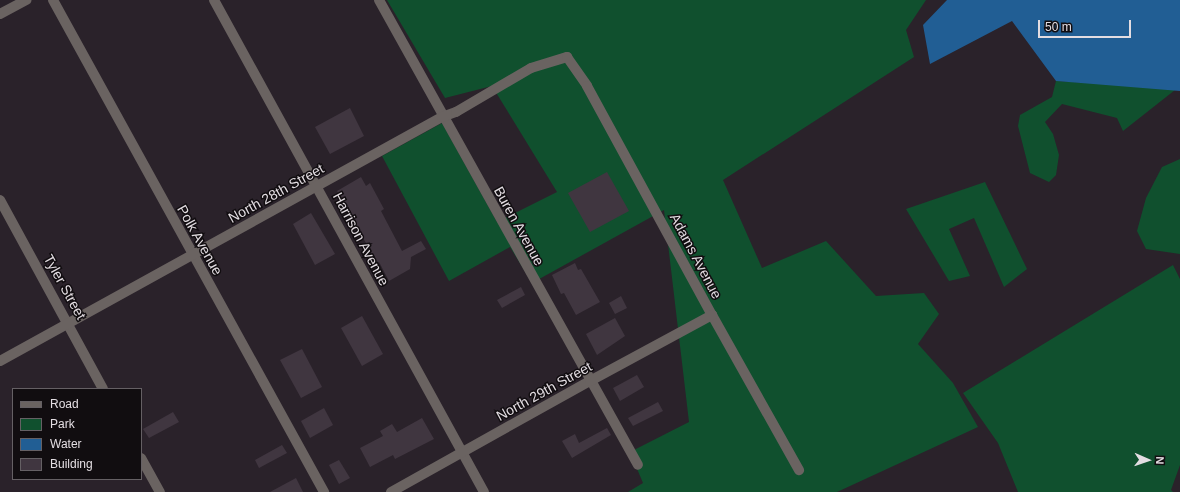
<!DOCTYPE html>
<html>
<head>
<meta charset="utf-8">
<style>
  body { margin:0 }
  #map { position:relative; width:1180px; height:492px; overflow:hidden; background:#2a222a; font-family:Arial,sans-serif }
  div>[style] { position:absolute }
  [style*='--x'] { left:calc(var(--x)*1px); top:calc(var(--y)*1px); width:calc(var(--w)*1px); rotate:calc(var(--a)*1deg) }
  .green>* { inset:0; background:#10502e }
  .water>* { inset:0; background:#215e94 }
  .building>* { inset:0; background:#403640 }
  .street>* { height:10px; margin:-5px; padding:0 5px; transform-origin:5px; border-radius:5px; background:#6a6361 }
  span { translate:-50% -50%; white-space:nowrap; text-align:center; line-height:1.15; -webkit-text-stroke:3px #110d10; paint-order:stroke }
  .street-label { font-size:14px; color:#e3dde2 }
  .legend { position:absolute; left:12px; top:388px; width:130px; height:92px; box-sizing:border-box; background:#110d10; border:1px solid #656064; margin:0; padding:5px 7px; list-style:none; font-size:12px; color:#e3dde2 }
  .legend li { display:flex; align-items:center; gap:8px; height:20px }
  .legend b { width:20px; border:1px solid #656064 }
  .north { position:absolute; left:1128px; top:440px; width:40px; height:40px; -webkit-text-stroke:3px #110d10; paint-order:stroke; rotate:92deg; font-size:11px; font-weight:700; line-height:16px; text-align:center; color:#e3dde2 }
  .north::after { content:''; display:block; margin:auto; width:14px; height:18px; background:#e3dde2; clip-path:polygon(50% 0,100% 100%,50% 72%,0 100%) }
  .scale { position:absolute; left:1038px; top:20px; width:93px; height:18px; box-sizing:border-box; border:2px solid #e3dde2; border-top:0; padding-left:5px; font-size:12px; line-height:14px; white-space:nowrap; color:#e3dde2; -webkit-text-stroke:3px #110d10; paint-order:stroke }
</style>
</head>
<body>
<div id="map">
  <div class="green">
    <div style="clip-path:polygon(387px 0,926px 0,906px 30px,914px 57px,723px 180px,762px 268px,826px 241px,876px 296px,924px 293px,939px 314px,918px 344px,953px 383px,978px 427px,837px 492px,628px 492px,643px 483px,630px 452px,689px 422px,664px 210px,532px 283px,510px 247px,449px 281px,382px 156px,442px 123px,497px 222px,557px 192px,492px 86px,445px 98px)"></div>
    <div style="clip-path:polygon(1056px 81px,1140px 86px,1175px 90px,1123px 131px,1117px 118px,1062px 104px,1045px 122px,1053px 134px,1059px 155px,1056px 175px,1049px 182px,1030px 173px,1018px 126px,1020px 115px,1052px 97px)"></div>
    <div style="clip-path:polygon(1180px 159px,1180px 254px,1146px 249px,1137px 231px,1146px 198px,1162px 167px)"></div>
    <div style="clip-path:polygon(985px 182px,1027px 269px,1004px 287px,974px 218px,949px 229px,970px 276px,949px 281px,906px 209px)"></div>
    <div style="clip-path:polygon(1173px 265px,1180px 279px,1180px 465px,1171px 490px,1173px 492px,1018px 492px,998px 443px,963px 393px)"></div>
  </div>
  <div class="water">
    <div style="clip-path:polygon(947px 0,1180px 0,1180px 91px,1056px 81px,1012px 21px,930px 64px,923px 25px)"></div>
  </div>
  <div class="building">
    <div style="clip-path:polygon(350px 108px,364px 136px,330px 154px,315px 127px)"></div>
    <div style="clip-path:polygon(607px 172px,629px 211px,590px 232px,568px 193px)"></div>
    <div style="clip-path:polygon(361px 177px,366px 186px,370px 183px,384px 209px,381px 211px,402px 251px,421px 241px,426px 249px,411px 257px,410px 269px,389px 281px,379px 262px,377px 263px,337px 191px)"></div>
    <div style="clip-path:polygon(311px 213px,335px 254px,315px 265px,293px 224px)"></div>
    <div style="clip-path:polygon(575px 263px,578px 270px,581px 269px,600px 302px,576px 315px,564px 293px,561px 294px,552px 275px)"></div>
    <div style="clip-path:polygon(521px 287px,525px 295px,502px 308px,497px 300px)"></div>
    <div style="clip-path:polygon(621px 296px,627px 308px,615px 314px,609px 303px)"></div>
    <div style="clip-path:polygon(362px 316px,383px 354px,362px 366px,341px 328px)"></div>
    <div style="clip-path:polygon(615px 318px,625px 336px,597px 355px,586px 334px)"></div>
    <div style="clip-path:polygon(302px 349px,322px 387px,301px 398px,280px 360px)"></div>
    <div style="clip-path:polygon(637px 375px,644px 387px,620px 401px,613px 388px)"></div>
    <div style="clip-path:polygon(658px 402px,663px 411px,633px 426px,628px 418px)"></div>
    <div style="clip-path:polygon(324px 408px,333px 425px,310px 438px,301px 421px)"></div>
    <div style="clip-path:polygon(173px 412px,179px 422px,149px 438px,143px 429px)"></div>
    <div style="clip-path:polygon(422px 418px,434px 439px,395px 459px,393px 455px,370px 467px,360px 448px,383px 436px,380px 431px,392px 424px,397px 432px)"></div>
    <div style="clip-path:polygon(607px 428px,611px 435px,572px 458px,562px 441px,575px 434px,579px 443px)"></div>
    <div style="clip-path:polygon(282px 445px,287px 453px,259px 468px,255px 460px)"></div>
    <div style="clip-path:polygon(339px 460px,350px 478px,339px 484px,329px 465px)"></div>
    <div style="clip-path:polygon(296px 478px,303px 492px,270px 492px)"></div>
  </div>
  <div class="street">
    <div style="--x:53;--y:0;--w:562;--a:61.15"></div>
    <div style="--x:214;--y:0;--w:561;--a:61.24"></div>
    <div style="--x:379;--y:0;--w:532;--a:60.88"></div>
    <div style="--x:0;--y:14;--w:30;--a:-28"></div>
    <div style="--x:0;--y:200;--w:215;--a:61.4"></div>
    <div style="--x:0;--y:361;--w:505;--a:-28.9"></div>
    <div style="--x:442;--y:117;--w:15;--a:-20"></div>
    <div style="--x:456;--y:112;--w:87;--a:-30.4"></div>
    <div style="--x:531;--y:68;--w:38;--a:-17"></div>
    <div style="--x:567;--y:57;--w:35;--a:55"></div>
    <div style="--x:587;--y:86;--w:261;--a:61.4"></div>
    <div style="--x:712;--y:315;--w:178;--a:60.7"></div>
    <div style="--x:141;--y:458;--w:39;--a:61"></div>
    <div style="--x:391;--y:492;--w:228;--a:-29.2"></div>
    <div style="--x:590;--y:381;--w:139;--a:-28.4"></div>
  </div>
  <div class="street-label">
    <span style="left:276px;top:193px;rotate:-29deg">North 28th Street</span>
    <span style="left:519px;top:226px;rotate:61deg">Buren Avenue</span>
    <span style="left:361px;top:239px;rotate:62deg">Harrison Avenue</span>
    <span style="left:200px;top:240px;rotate:61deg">Polk Avenue</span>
    <span style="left:696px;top:256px;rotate:62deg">Adams Avenue</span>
    <span style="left:65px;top:287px;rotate:61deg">Tyler Street</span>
    <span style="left:544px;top:391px;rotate:-29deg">North 29th Street</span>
  </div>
  <ul class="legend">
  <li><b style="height:5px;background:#6a6361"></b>Road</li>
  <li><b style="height:11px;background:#10502e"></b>Park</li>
  <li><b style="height:11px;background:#215e94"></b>Water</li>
  <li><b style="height:11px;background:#403640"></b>Building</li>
  </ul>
  <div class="north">N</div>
  <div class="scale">50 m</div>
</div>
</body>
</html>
